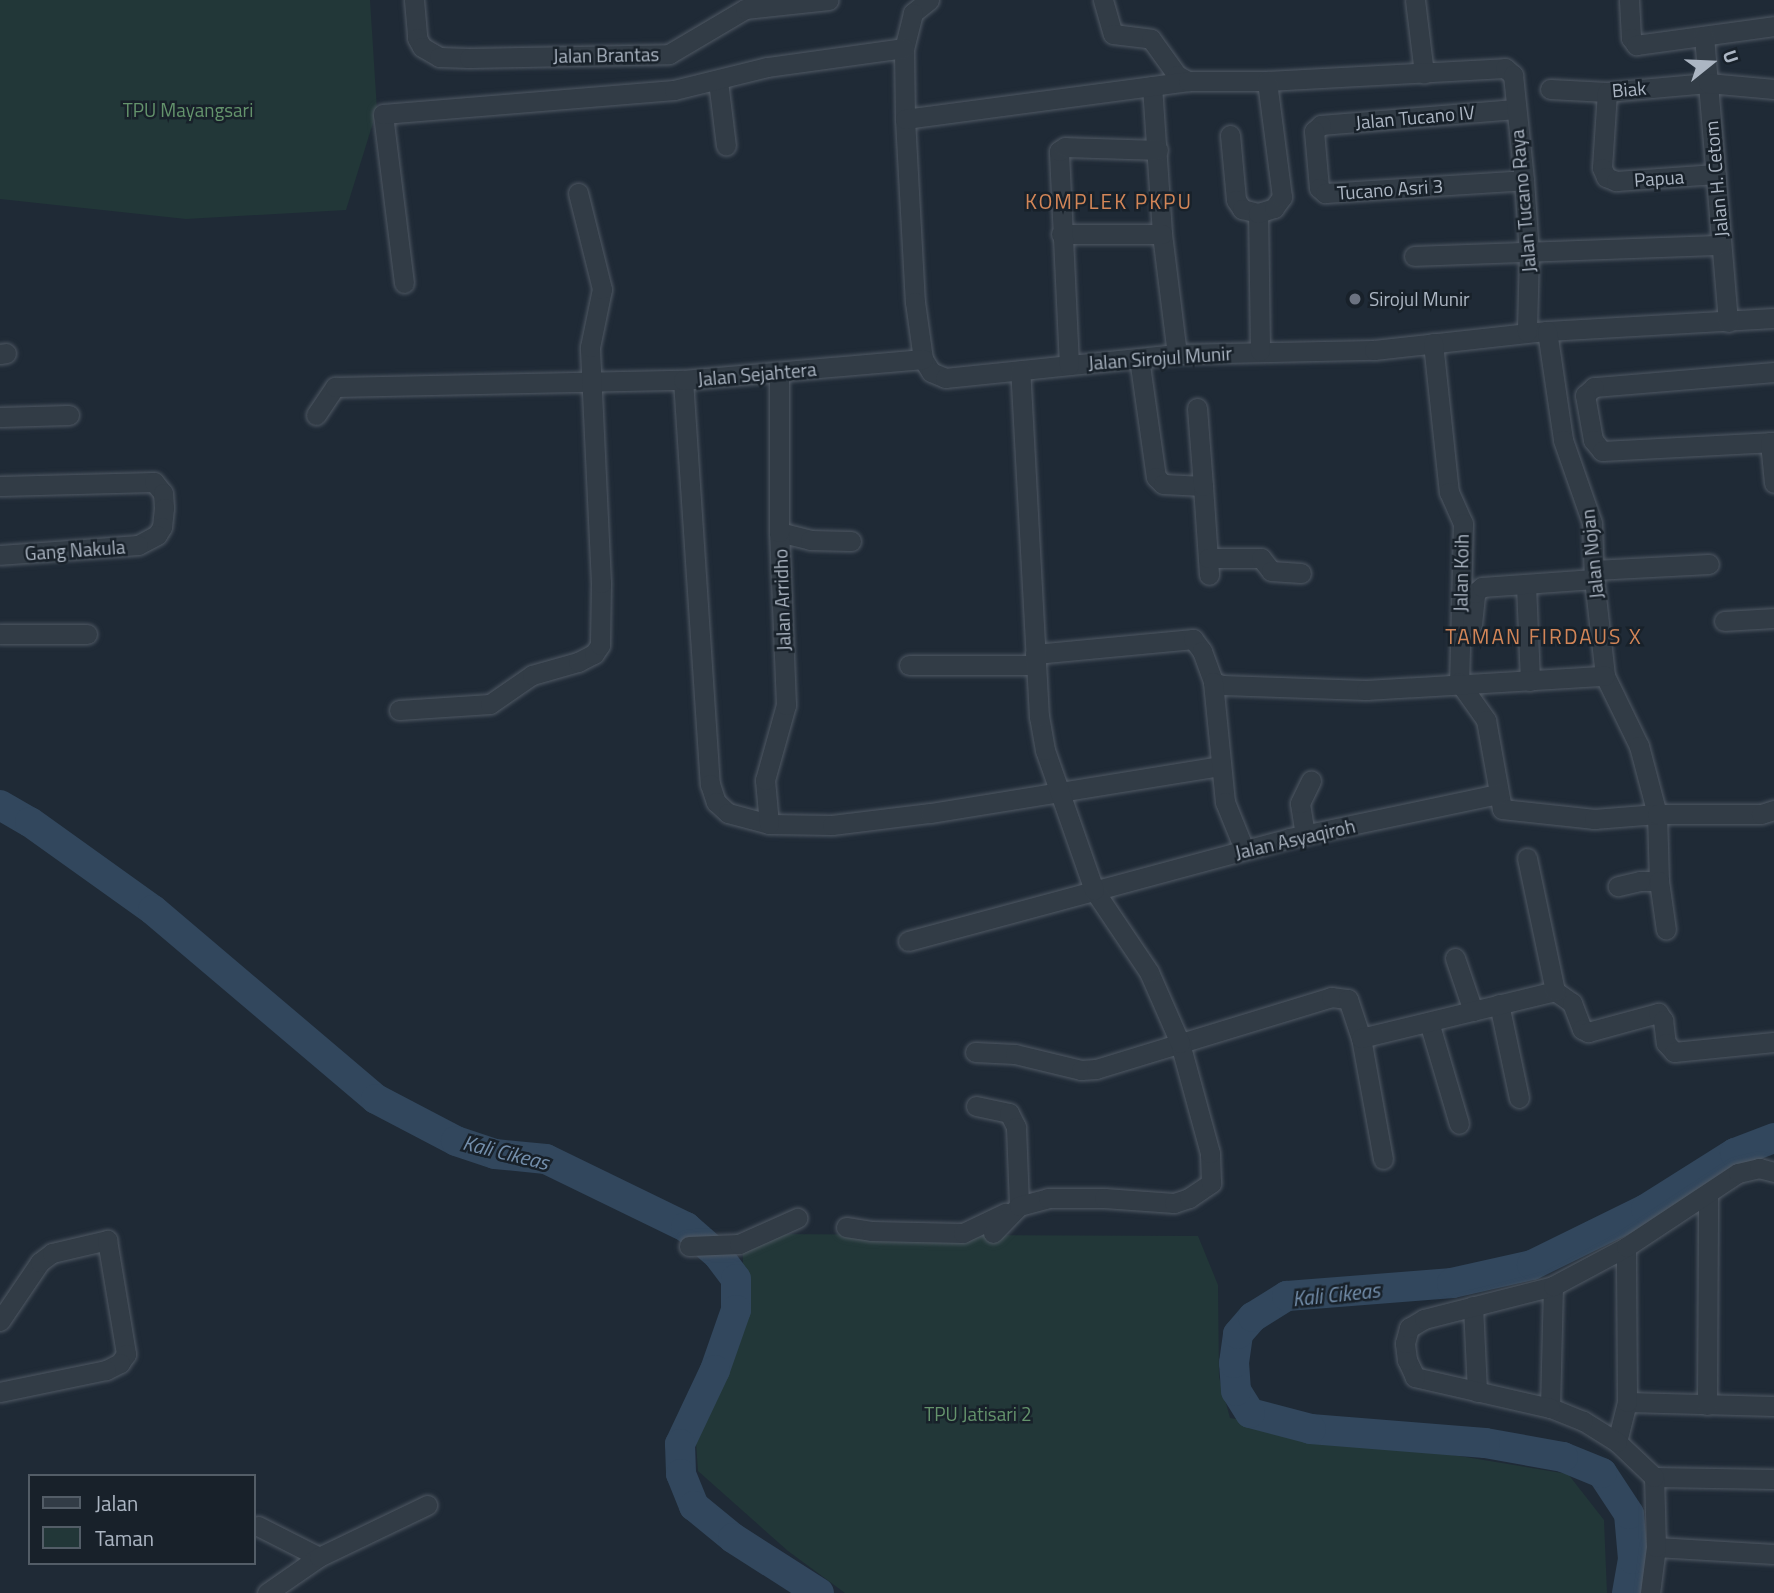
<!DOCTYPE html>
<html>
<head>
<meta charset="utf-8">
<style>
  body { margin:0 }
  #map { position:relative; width:1774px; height:1593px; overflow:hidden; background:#1f2a36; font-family:"Titillium Web",sans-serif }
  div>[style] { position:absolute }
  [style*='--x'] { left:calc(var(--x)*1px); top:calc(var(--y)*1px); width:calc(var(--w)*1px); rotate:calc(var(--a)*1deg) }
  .green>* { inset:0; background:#223738 }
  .river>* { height:30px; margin:-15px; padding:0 15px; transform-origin:15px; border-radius:15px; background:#32475d }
  .roads { filter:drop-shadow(0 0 2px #505964) drop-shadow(0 0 2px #505964) }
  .minor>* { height:19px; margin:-9.5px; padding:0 9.5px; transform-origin:9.5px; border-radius:9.5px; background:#323c46 }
  .dots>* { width:19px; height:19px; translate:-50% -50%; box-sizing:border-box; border:4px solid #18212a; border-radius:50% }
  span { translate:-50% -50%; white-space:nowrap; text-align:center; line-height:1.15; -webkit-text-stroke:5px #18212a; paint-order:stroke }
  .street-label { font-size:19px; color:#acb6c3 }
  .park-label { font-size:19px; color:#64936c }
  .poi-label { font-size:19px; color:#acb6c3 }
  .left { translate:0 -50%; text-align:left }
  .neighbourhood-label { font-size:21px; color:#d38658; letter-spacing:2px }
  .water-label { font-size:21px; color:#748fac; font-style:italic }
  .legend { position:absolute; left:28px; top:1474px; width:228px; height:91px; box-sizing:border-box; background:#18212a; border:2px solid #535d67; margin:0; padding:9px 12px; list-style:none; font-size:21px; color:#acb6c3 }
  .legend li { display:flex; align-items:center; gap:14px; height:35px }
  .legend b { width:35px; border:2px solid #535d67 }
  .north { position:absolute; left:1676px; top:28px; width:70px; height:70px; -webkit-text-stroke:5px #18212a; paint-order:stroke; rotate:72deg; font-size:19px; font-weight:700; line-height:28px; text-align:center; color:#acb6c3 }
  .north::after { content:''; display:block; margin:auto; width:24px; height:32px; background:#acb6c3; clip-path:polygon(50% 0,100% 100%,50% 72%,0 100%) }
</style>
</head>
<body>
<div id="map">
  <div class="green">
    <div style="clip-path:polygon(0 0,370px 0,377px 110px,346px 210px,186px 219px,0 199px)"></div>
    <div style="clip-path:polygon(742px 1234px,1198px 1236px,1218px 1285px,1219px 1377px,1230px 1418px,1568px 1474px,1604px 1520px,1607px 1593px,845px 1593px,788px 1551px,698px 1471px,695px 1429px,745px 1319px)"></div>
  </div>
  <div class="river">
    <div style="--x:0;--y:805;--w:34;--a:30"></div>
    <div style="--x:30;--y:822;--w:151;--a:35.6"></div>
    <div style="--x:153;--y:910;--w:292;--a:40.3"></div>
    <div style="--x:376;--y:1099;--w:90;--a:27.7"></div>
    <div style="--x:456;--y:1141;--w:41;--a:18.4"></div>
    <div style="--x:495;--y:1154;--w:51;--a:5.6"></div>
    <div style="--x:546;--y:1159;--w:156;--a:25.9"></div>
    <div style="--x:686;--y:1227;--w:43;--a:41.2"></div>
    <div style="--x:718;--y:1255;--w:30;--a:53"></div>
    <div style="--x:736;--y:1279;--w:31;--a:90"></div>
    <div style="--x:736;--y:1310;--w:64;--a:109.3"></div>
    <div style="--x:715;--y:1370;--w:82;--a:115.3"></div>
    <div style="--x:680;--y:1444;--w:30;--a:88"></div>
    <div style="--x:681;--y:1474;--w:35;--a:68"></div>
    <div style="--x:694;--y:1506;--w:50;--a:39.4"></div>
    <div style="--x:733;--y:1538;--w:102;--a:32.6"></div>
    <div style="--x:1627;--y:1593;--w:35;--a:-80"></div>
    <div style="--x:1633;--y:1559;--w:45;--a:-95.1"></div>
    <div style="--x:1629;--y:1514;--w:49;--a:-123.4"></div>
    <div style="--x:1602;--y:1473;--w:42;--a:-157.7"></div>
    <div style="--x:1563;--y:1457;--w:79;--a:-169.8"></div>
    <div style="--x:1485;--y:1443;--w:175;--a:-175.4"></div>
    <div style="--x:1311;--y:1429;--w:63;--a:-165.3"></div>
    <div style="--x:1250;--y:1413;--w:26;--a:-122"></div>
    <div style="--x:1236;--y:1391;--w:28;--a:-94"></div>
    <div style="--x:1234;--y:1363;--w:29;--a:-82"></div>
    <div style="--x:1238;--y:1334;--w:23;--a:-49"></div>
    <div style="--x:1253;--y:1317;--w:40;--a:-32"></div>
    <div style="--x:1287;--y:1296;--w:166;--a:-4.5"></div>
    <div style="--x:1452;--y:1283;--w:82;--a:-12.7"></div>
    <div style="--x:1532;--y:1265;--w:127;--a:-26.2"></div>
    <div style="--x:1646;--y:1209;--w:105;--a:-32.2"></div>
    <div style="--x:1735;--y:1153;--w:42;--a:-21"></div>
  </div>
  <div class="roads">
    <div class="minor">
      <div style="--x:414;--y:0;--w:38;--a:85"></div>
      <div style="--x:417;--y:38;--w:10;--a:61"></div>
      <div style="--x:422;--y:47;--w:20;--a:30"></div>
      <div style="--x:439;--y:57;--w:30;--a:2"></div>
      <div style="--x:469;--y:58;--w:200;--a:-1.1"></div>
      <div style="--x:669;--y:54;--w:88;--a:-30.6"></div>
      <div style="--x:745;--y:9;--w:84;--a:-6.1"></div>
      <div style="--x:929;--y:0;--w:21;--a:141"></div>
      <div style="--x:913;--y:13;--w:36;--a:104"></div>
      <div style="--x:904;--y:48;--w:71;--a:89.2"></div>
      <div style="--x:905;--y:119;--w:183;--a:86.9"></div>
      <div style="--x:915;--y:302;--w:58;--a:82"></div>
      <div style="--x:923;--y:359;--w:15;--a:58"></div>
      <div style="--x:931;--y:372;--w:15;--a:23"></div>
      <div style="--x:945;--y:378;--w:233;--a:-5.9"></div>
      <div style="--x:1177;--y:354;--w:197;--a:-1.2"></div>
      <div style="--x:1374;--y:350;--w:174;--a:-6.3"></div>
      <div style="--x:1547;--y:331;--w:227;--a:-3.3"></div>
      <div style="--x:1103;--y:0;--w:35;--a:74"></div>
      <div style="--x:1113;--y:34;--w:38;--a:7"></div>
      <div style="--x:1151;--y:39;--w:44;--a:54.2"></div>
      <div style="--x:1177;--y:75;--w:13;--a:29"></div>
      <div style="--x:1415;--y:0;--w:74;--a:83"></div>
      <div style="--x:1629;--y:0;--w:38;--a:87"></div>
      <div style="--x:1631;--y:38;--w:9;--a:54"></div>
      <div style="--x:1636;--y:45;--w:139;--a:-7.8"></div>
      <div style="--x:1704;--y:36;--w:287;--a:85.2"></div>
      <div style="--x:718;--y:81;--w:65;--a:83"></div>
      <div style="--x:1152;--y:86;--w:148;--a:86.1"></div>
      <div style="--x:1162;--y:234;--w:121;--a:82.9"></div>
      <div style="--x:1550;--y:89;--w:57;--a:3"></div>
      <div style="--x:1607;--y:92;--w:101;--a:-5.1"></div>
      <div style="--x:1708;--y:83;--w:66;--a:5.2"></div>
      <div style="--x:1607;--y:92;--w:76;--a:93.8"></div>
      <div style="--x:1602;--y:168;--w:10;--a:66"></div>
      <div style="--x:1606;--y:177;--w:11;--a:22"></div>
      <div style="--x:1616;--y:181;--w:100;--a:-4"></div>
      <div style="--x:1515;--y:109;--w:195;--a:175.3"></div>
      <div style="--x:1321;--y:125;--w:9;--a:139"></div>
      <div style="--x:1314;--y:131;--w:57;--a:85"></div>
      <div style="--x:1319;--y:188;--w:8;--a:40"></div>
      <div style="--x:1325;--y:193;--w:199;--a:-3.7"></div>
      <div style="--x:905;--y:119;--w:286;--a:-7.6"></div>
      <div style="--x:1188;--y:81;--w:79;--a:0"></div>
      <div style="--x:1267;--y:81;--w:238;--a:-3.1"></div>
      <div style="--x:1505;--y:68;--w:11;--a:41"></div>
      <div style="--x:1513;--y:75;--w:106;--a:84"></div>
      <div style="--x:1524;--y:180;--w:73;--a:86.1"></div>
      <div style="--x:1529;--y:253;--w:79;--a:91.5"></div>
      <div style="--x:1230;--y:135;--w:65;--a:84.7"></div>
      <div style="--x:1236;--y:200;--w:11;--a:56"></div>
      <div style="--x:1242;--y:209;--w:16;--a:14"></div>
      <div style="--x:1061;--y:234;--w:101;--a:0"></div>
      <div style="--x:1414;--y:256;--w:307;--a:-2.1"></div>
      <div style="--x:404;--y:283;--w:170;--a:-97.1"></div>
      <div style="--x:383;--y:114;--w:292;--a:-4.7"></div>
      <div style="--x:674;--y:90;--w:96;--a:-13.9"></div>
      <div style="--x:767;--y:67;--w:138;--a:-7.9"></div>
      <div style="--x:1547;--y:331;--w:110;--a:81.6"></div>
      <div style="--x:1563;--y:440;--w:88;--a:70.7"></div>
      <div style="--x:1592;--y:523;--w:56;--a:88"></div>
      <div style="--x:1594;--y:579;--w:98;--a:83.5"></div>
      <div style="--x:1605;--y:676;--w:78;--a:64.1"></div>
      <div style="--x:1639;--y:746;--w:70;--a:75.2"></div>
      <div style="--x:1657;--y:814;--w:67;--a:88.3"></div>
      <div style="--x:1659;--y:881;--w:19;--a:180"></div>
      <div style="--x:1640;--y:881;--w:23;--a:167"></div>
      <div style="--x:1433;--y:343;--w:150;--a:83.9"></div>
      <div style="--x:1449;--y:492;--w:34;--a:66"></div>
      <div style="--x:1463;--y:523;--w:159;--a:91.4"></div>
      <div style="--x:1459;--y:682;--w:47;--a:54.6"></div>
      <div style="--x:1486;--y:720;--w:90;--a:79.8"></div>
      <div style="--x:1502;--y:809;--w:93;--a:6.2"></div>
      <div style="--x:1594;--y:819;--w:63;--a:-4.5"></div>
      <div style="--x:1657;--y:814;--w:104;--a:0"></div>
      <div style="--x:1761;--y:814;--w:14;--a:-17"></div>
      <div style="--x:1260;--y:351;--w:138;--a:-90.8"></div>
      <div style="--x:1258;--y:213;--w:17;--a:-17"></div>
      <div style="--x:1274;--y:208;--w:14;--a:-54"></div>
      <div style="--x:1282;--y:197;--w:117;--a:-97.4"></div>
      <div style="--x:0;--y:354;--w:6;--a:-9"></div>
      <div style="--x:1139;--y:358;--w:120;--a:81.9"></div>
      <div style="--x:1156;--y:477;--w:10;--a:45"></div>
      <div style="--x:1163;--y:484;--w:40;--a:2.9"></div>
      <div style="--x:1203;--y:486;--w:89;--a:86.1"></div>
      <div style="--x:1069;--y:365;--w:214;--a:-92.7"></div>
      <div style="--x:1059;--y:151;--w:7;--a:-34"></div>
      <div style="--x:1065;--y:147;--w:93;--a:1.8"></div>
      <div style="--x:1774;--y:372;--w:181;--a:175.2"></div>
      <div style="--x:1594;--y:387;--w:12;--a:138"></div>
      <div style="--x:1585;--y:395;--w:46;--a:79.9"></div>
      <div style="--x:1593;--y:440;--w:14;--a:51"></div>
      <div style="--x:1602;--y:451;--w:172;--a:-3"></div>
      <div style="--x:683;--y:380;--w:405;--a:86.2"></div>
      <div style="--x:710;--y:784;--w:19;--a:72"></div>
      <div style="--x:716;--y:802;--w:16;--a:43"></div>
      <div style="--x:728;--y:813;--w:42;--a:15"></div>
      <div style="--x:769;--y:824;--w:63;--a:0.9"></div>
      <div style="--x:832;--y:825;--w:99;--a:-7"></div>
      <div style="--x:930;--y:813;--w:293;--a:-9.2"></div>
      <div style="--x:1197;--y:408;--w:78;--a:85.6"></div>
      <div style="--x:316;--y:415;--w:34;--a:-56"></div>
      <div style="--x:335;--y:387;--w:348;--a:-1.2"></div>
      <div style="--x:683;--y:380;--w:241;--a:-5"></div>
      <div style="--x:0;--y:417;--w:69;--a:-1.7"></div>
      <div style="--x:1770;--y:442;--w:41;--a:84.4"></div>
      <div style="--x:0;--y:486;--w:154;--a:-1.5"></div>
      <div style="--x:154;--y:482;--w:14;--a:51"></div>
      <div style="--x:163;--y:493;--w:15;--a:86"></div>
      <div style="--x:164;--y:508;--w:19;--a:96"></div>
      <div style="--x:162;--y:527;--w:9;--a:122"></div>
      <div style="--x:157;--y:535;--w:21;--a:152"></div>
      <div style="--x:138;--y:545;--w:138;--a:175.9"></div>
      <div style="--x:779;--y:532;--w:32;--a:14"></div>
      <div style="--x:810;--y:540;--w:41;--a:1.4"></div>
      <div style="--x:1208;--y:558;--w:53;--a:0"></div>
      <div style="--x:1261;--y:558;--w:16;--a:52"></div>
      <div style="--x:1271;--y:571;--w:30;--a:4"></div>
      <div style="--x:1594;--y:570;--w:115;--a:-3"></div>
      <div style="--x:1526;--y:585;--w:96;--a:87.6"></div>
      <div style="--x:1724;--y:621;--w:50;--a:-3.4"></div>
      <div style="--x:1472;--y:624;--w:31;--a:-84"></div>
      <div style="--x:1475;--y:593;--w:9;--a:-41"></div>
      <div style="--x:1482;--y:587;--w:112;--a:-4.1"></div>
      <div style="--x:0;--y:634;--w:87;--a:0"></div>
      <div style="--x:1035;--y:654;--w:159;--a:-5.4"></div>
      <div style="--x:1193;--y:639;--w:15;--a:53"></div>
      <div style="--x:1202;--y:651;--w:33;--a:70"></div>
      <div style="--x:1213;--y:682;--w:9;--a:18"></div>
      <div style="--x:1222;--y:685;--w:144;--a:2"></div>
      <div style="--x:1366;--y:690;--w:239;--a:-3.4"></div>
      <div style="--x:909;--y:665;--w:126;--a:0"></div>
      <div style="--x:1213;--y:682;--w:121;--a:84.3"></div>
      <div style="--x:1225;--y:802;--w:51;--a:68"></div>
      <div style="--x:399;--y:710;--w:91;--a:-3.8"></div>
      <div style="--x:490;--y:704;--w:51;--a:-34.6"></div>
      <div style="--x:532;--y:675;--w:48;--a:-15.8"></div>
      <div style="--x:578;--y:662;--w:18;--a:-27"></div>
      <div style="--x:594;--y:654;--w:11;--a:-56"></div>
      <div style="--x:600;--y:645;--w:62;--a:-89.1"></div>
      <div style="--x:601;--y:583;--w:236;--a:-92.7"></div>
      <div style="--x:590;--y:347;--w:59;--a:-78.3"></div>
      <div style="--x:602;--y:289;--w:99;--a:-104"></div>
      <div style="--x:769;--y:824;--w:44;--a:-95.2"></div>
      <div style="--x:765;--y:780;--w:78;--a:-74.4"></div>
      <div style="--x:786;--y:705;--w:173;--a:-92.3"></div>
      <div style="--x:779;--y:532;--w:160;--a:-90"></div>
      <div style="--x:1305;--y:835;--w:32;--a:-99"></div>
      <div style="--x:1300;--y:803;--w:25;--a:-64"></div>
      <div style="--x:1659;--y:881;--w:49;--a:81.9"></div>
      <div style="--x:908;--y:941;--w:395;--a:-15.1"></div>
      <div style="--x:1289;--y:838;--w:213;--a:-11.9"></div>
      <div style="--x:1455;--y:958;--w:56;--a:71.2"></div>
      <div style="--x:1555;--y:991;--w:21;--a:35"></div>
      <div style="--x:1572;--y:1003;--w:28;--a:69"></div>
      <div style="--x:1582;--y:1029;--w:7;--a:27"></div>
      <div style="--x:1588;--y:1032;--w:73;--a:-15.2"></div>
      <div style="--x:1658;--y:1013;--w:9;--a:54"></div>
      <div style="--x:1663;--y:1020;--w:23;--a:83"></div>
      <div style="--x:1666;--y:1043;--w:12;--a:48"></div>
      <div style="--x:1674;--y:1052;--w:100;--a:-5.7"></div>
      <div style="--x:1499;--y:1004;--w:96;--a:78"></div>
      <div style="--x:1429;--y:1022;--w:106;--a:73.6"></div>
      <div style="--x:1361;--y:1038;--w:123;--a:79.7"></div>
      <div style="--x:975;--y:1052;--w:40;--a:2.9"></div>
      <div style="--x:1015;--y:1054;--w:68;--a:13.6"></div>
      <div style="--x:1081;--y:1070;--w:15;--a:-4"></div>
      <div style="--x:1096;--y:1069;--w:246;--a:-17"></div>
      <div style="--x:1331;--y:997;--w:17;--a:7"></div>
      <div style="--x:1348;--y:999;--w:41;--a:71.6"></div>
      <div style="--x:1361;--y:1038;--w:200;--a:-13.6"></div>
      <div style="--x:1555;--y:991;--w:136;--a:-101.9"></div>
      <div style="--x:976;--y:1106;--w:34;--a:12"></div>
      <div style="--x:1009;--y:1113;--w:16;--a:63"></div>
      <div style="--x:1016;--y:1127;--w:79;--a:87.8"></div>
      <div style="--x:846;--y:1227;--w:25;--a:9"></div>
      <div style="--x:871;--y:1231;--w:92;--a:1.2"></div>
      <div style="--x:963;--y:1233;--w:47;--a:-25.5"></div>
      <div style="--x:993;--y:1233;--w:37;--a:-46"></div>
      <div style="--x:1019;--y:1206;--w:30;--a:-15"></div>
      <div style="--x:1048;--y:1198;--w:56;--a:0"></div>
      <div style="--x:1104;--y:1198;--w:70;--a:4.1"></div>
      <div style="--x:1174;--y:1203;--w:16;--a:-18"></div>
      <div style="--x:1189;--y:1198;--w:27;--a:-34"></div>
      <div style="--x:1211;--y:1183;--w:30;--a:-92"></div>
      <div style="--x:1210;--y:1153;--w:114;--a:-105.3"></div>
      <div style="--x:1180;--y:1043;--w:77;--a:-113.6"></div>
      <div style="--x:1149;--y:972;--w:99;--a:-123.9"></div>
      <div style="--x:1094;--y:890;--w:148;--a:-109.3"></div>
      <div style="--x:1045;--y:750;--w:34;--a:-100"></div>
      <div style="--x:1039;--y:717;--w:347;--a:-93.1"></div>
      <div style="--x:689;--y:1246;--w:50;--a:-2.3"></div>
      <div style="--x:739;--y:1244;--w:64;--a:-24.1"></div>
      <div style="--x:1473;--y:1306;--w:86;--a:87.3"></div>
      <div style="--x:0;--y:1321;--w:71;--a:-55.9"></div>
      <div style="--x:40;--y:1262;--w:15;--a:-37"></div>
      <div style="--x:52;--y:1253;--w:57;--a:-13.3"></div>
      <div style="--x:107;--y:1240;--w:116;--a:80.5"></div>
      <div style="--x:126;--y:1354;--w:11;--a:124"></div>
      <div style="--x:120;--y:1363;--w:16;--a:153"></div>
      <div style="--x:106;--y:1370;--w:108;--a:168.3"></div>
      <div style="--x:1627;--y:1402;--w:147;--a:1.6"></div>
      <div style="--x:1707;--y:1405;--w:210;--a:-89.7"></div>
      <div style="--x:1550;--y:1408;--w:122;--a:-88.6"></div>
      <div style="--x:1617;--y:1442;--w:41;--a:-76"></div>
      <div style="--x:1627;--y:1402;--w:155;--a:-90.4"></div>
      <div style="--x:1654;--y:1477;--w:120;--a:1"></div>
      <div style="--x:258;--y:1526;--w:68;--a:26.9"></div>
      <div style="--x:1656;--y:1547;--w:118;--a:3.4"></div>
      <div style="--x:267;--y:1593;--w:63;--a:-34.7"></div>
      <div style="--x:319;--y:1557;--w:120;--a:-25.7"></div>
      <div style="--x:1650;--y:1593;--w:46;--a:-82.6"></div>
      <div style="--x:1656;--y:1547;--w:70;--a:-91.6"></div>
      <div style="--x:1654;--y:1477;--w:51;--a:-136.6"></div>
      <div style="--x:1617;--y:1442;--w:40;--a:-148"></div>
      <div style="--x:1583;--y:1421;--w:35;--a:-158"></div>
      <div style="--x:1550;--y:1408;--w:139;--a:-167.1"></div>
      <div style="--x:1415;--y:1377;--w:19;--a:-115"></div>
      <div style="--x:1407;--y:1360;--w:17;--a:-97"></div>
      <div style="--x:1405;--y:1343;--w:16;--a:-75"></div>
      <div style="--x:1409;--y:1328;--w:17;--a:-31"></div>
      <div style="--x:1424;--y:1319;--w:133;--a:-14.3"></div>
      <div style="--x:1553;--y:1286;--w:83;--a:-28.1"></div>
      <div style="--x:1626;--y:1247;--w:134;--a:-33.5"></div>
      <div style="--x:1738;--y:1173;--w:22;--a:-13"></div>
      <div style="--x:1759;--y:1168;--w:16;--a:15"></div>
    </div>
  </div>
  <div class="dots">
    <div style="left:1355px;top:299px;background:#6b7280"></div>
  </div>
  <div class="street-label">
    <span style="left:606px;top:55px;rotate:-1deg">Jalan Brantas</span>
    <span style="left:1629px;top:89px;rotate:-5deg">Biak</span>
    <span style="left:1415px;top:117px;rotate:-5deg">Jalan Tucano IV</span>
    <span style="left:1659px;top:178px;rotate:-4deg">Papua</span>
    <span style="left:1716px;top:179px;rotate:-95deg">Jalan H. Cetom</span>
    <span style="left:1390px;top:189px;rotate:-4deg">Tucano Asri 3</span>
    <span style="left:1523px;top:201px;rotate:-95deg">Jalan Tucano Raya</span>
    <span style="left:1160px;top:358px;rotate:-4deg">Jalan Sirojul Munir</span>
    <span style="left:757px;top:374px;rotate:-5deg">Jalan Sejahtera</span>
    <span style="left:75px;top:550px;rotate:-4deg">Gang Nakula</span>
    <span style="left:1592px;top:554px;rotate:-96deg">Jalan Nojan</span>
    <span style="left:1461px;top:573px;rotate:-89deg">Jalan Koih</span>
    <span style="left:782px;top:600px;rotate:-92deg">Jalan Arridho</span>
    <span style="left:1295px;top:839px;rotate:-13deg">Jalan Asyaqiroh</span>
  </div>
  <div class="park-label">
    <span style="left:188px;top:110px">TPU Mayangsari</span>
    <span style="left:978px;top:1414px">TPU Jatisari 2</span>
  </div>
  <div class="poi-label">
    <span class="left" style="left:1369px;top:299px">Sirojul Munir</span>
  </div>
  <div class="neighbourhood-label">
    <span style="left:1109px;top:201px">KOMPLEK PKPU</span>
    <span style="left:1544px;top:636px">TAMAN FIRDAUS X</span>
  </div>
  <div class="water-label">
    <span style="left:506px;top:1152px;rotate:14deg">Kali Cikeas</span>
    <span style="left:1336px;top:1294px;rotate:-6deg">Kali Cikeas</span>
  </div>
  <ul class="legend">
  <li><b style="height:9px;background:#323c46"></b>Jalan</li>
  <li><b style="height:19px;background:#223738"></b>Taman</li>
  </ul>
  <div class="north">U</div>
</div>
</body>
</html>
